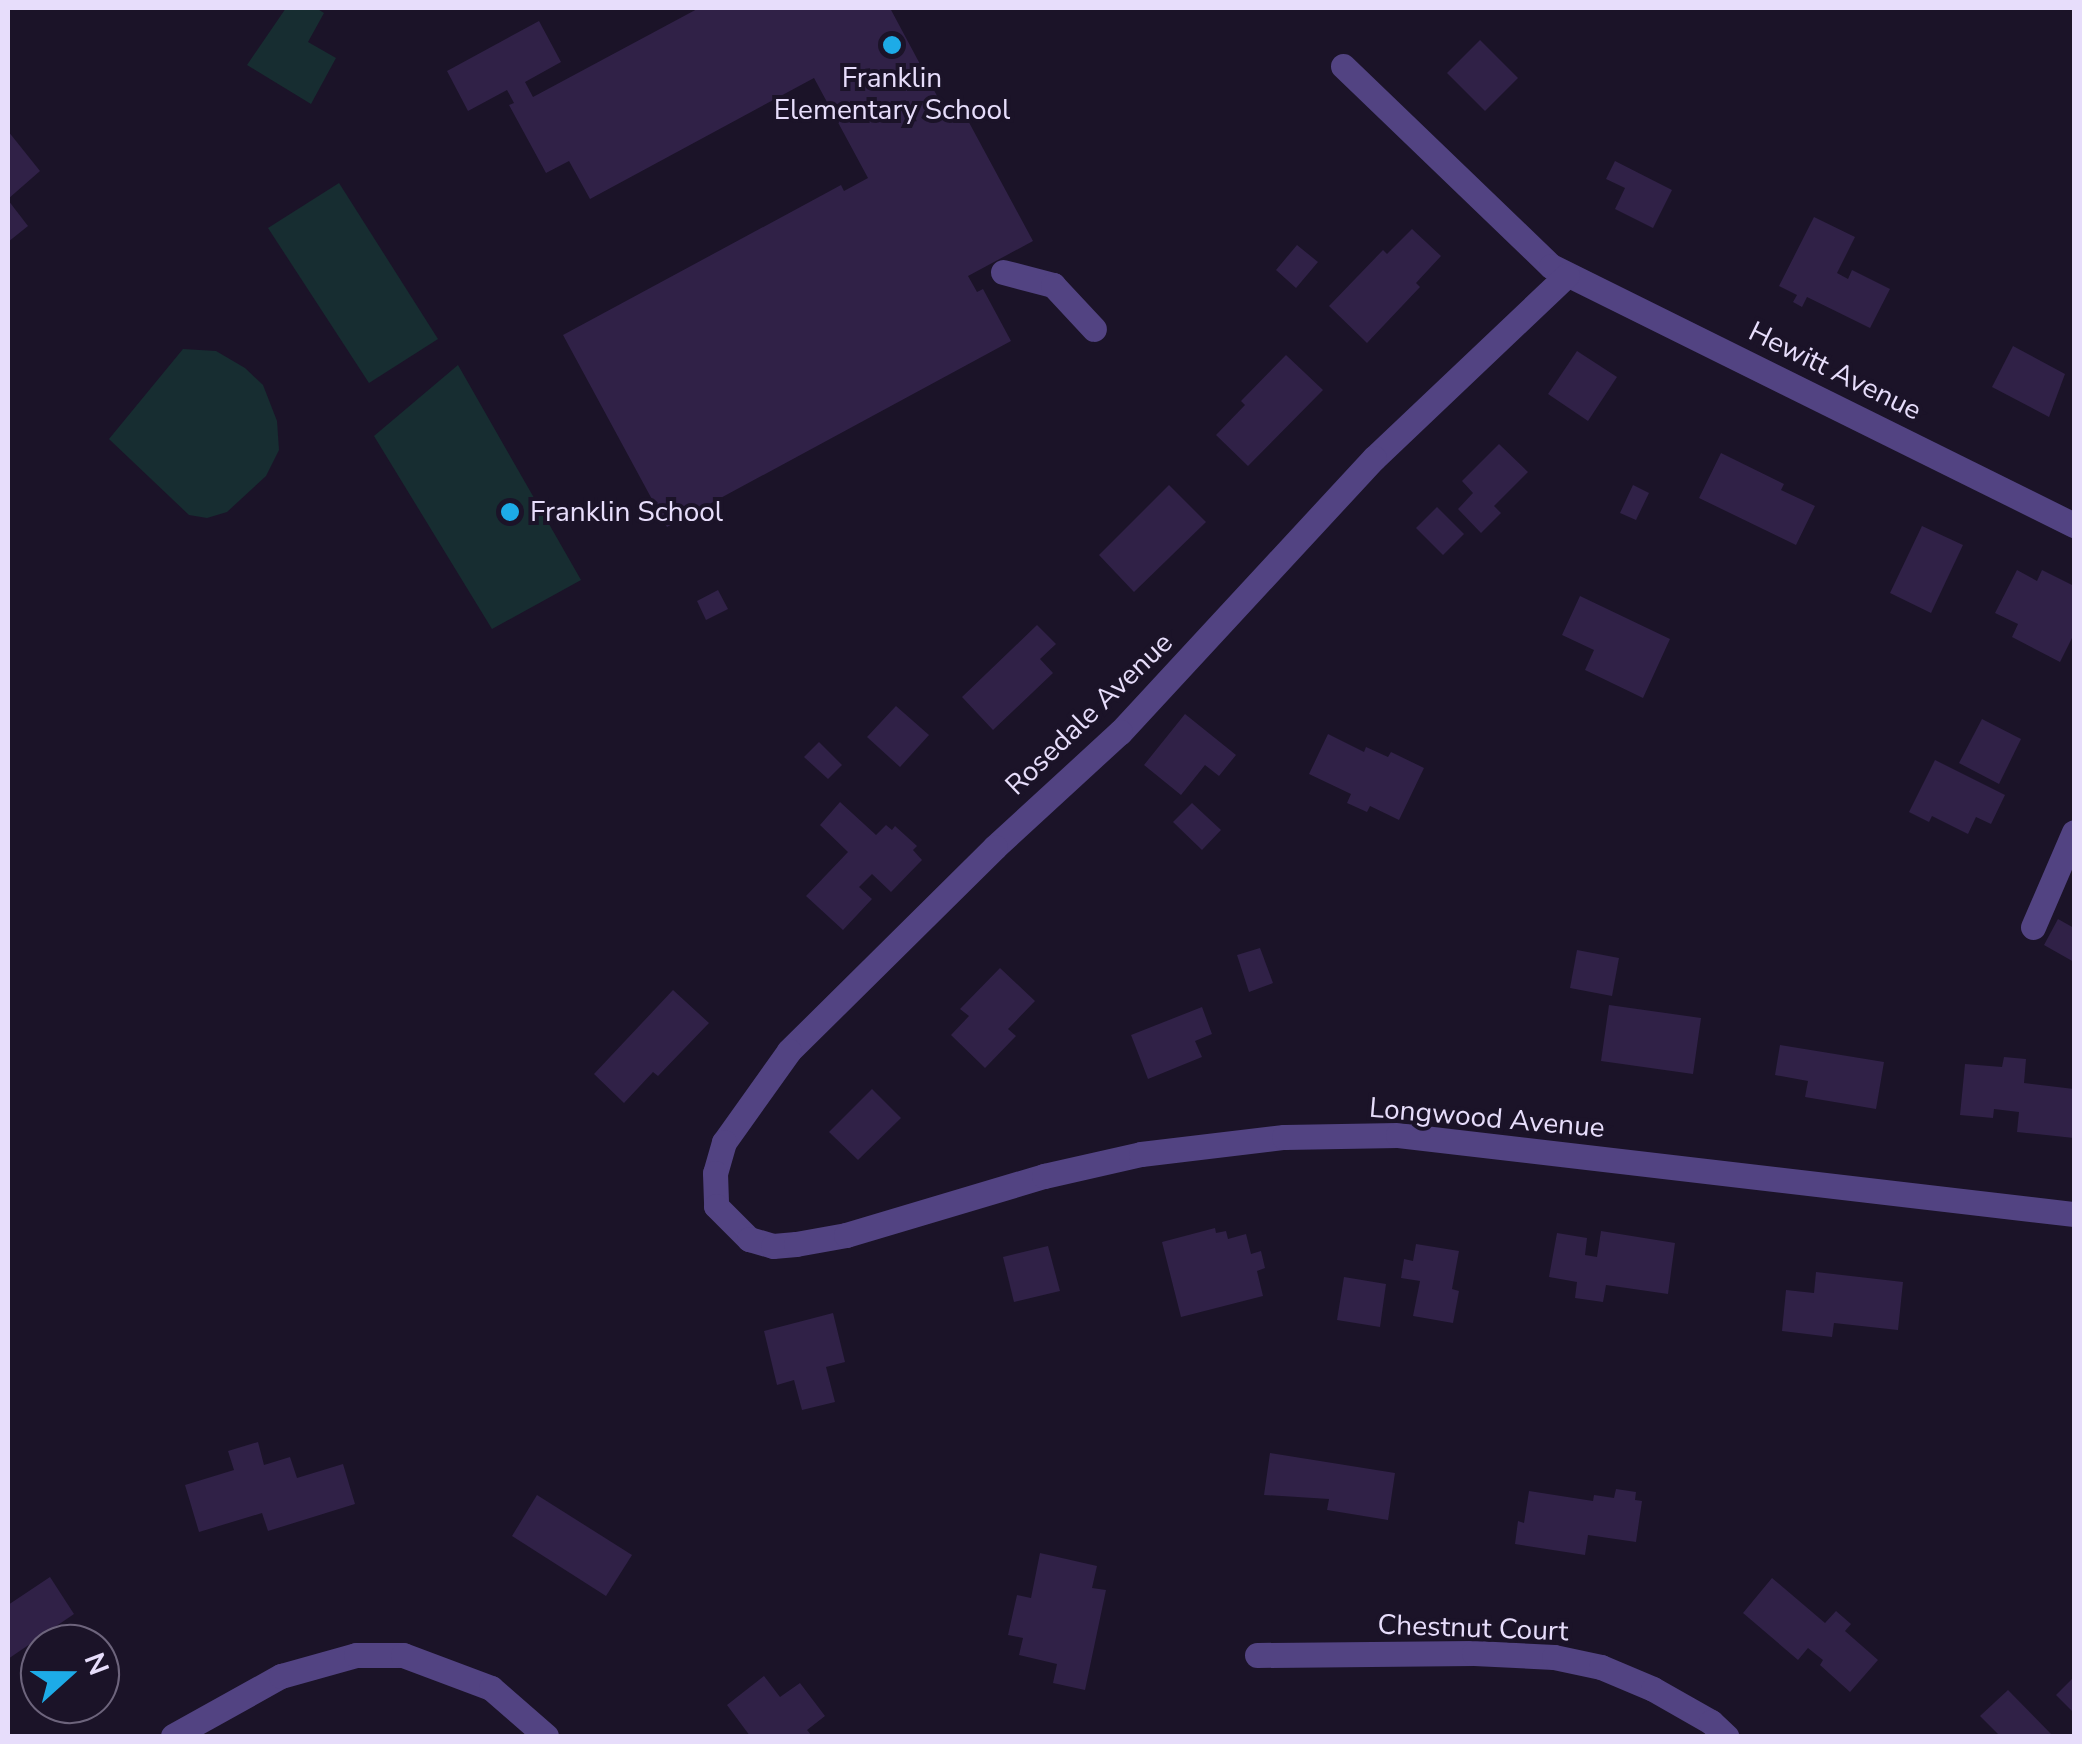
<!DOCTYPE html>
<html>
<head>
<meta charset="utf-8">
<style>
  body { margin:0 }
  #map { position:relative; width:2082px; height:1744px; overflow:hidden; background:#1b1328; font-family:"Nunito Sans",sans-serif }
  div>[style] { position:absolute }
  [style*='--x'] { left:calc(var(--x)*1px); top:calc(var(--y)*1px); width:calc(var(--w)*1px); rotate:calc(var(--a)*1deg) }
  .green>* { inset:0; background:#172d31 }
  .building>* { inset:0; background:#302147 }
  .minor>* { height:25px; margin:-12.5px; padding:0 12.5px; transform-origin:12.5px; border-radius:12.5px; background:#524382 }
  .dots>* { width:28px; height:28px; translate:-50% -50%; box-sizing:border-box; border:5px solid #1b1328; border-radius:50% }
  span { translate:-50% -50%; white-space:nowrap; text-align:center; line-height:1.15; -webkit-text-stroke:8px #1b1328; paint-order:stroke }
  .poi-label { font-size:28px; color:#e7ddfb }
  .left { translate:0 -50%; text-align:left }
  .street-label { font-size:28px; color:#e7ddfb }
  .frame { position:absolute; inset:0; border:10px solid #e7ddfb; pointer-events:none }
  .north { position:absolute; left:20px; top:1624px; width:100px; height:100px; box-sizing:border-box; background:#1b1328; border:2px solid #6d647c; border-radius:50%; rotate:69deg; font-size:28px; font-weight:700; line-height:40px; text-align:center; color:#e7ddfb }
  .north::after { content:''; display:block; margin:auto; width:35px; height:45px; background:#1dabe7; clip-path:polygon(50% 0,100% 100%,50% 72%,0 100%) }
</style>
</head>
<body>
<div id="map">
  <div class="green">
    <div style="clip-path:polygon(286px 8px,316px 8px,324px 13px,308px 42px,336px 58px,311px 104px,247px 65px)"></div>
    <div style="clip-path:polygon(339px 183px,438px 339px,369px 383px,268px 228px)"></div>
    <div style="clip-path:polygon(183px 349px,216px 351px,245px 368px,263px 385px,277px 421px,279px 450px,266px 476px,227px 512px,207px 518px,189px 515px,109px 439px)"></div>
    <div style="clip-path:polygon(458px 365px,581px 580px,492px 629px,374px 436px)"></div>
  </div>
  <div class="building">
    <div style="clip-path:polygon(699px 8px,890px 8px,951px 122px,965px 115px,1033px 241px,968px 276px,977px 292px,983px 289px,1011px 341px,667px 527px,563px 335px,841px 185px,844px 191px,868px 178px,814px 78px,590px 199px,569px 161px,546px 173px,509px 105px,514px 103px,507px 90px,468px 111px,447px 71px,539px 21px,561px 62px,525px 82px,533px 97px)"></div>
    <div style="clip-path:polygon(1480px 40px,1518px 78px,1485px 111px,1447px 73px)"></div>
    <div style="clip-path:polygon(8px 131px,40px 171px,8px 199px)"></div>
    <div style="clip-path:polygon(1615px 161px,1672px 190px,1653px 228px,1615px 209px,1625px 188px,1606px 179px)"></div>
    <div style="clip-path:polygon(8px 200px,28px 226px,8px 242px)"></div>
    <div style="clip-path:polygon(1814px 217px,1855px 237px,1837px 273px,1848px 279px,1852px 270px,1890px 289px,1870px 328px,1807px 297px,1802px 307px,1793px 302px,1797px 295px,1779px 286px)"></div>
    <div style="clip-path:polygon(1412px 229px,1441px 256px,1416px 283px,1420px 287px,1367px 343px,1329px 306px,1383px 250px,1387px 254px)"></div>
    <div style="clip-path:polygon(1297px 245px,1318px 262px,1296px 288px,1276px 270px)"></div>
    <div style="clip-path:polygon(2013px 346px,2065px 374px,2049px 417px,1992px 387px)"></div>
    <div style="clip-path:polygon(1577px 351px,1617px 377px,1588px 421px,1548px 394px)"></div>
    <div style="clip-path:polygon(1286px 355px,1323px 390px,1248px 466px,1216px 435px,1245px 405px,1241px 401px)"></div>
    <div style="clip-path:polygon(1499px 444px,1528px 472px,1494px 506px,1501px 513px,1481px 533px,1458px 509px,1473px 493px,1462px 481px)"></div>
    <div style="clip-path:polygon(1721px 453px,1784px 484px,1781px 490px,1815px 506px,1796px 545px,1699px 498px)"></div>
    <div style="clip-path:polygon(1169px 485px,1206px 522px,1134px 592px,1099px 555px)"></div>
    <div style="clip-path:polygon(1633px 485px,1649px 493px,1636px 520px,1620px 513px)"></div>
    <div style="clip-path:polygon(1437px 507px,1464px 534px,1443px 555px,1416px 528px)"></div>
    <div style="clip-path:polygon(1922px 526px,1963px 545px,1931px 613px,1890px 593px)"></div>
    <div style="clip-path:polygon(2017px 570px,2037px 581px,2042px 570px,2074px 586px,2074px 634px,2060px 662px,2012px 637px,2018px 624px,1995px 613px)"></div>
    <div style="clip-path:polygon(718px 590px,728px 609px,706px 620px,697px 601px)"></div>
    <div style="clip-path:polygon(1580px 596px,1670px 639px,1643px 698px,1585px 670px,1594px 650px,1562px 635px)"></div>
    <div style="clip-path:polygon(1037px 625px,1056px 644px,1040px 659px,1053px 673px,993px 730px,962px 697px)"></div>
    <div style="clip-path:polygon(896px 706px,929px 735px,900px 767px,867px 737px)"></div>
    <div style="clip-path:polygon(1185px 714px,1236px 755px,1219px 776px,1205px 765px,1181px 795px,1144px 765px)"></div>
    <div style="clip-path:polygon(1982px 719px,2021px 739px,1999px 784px,1959px 763px)"></div>
    <div style="clip-path:polygon(1328px 734px,1364px 752px,1366px 747px,1388px 757px,1391px 752px,1424px 768px,1399px 820px,1370px 806px,1367px 812px,1347px 803px,1351px 794px,1309px 774px)"></div>
    <div style="clip-path:polygon(819px 742px,842px 765px,828px 779px,804px 757px)"></div>
    <div style="clip-path:polygon(1935px 760px,2005px 795px,1991px 824px,1976px 817px,1968px 834px,1932px 816px,1929px 822px,1909px 812px)"></div>
    <div style="clip-path:polygon(840px 802px,876px 835px,886px 825px,892px 830px,895px 826px,917px 846px,913px 850px,922px 860px,891px 892px,872px 874px,859px 887px,872px 899px,843px 930px,806px 896px,848px 852px,820px 825px)"></div>
    <div style="clip-path:polygon(1192px 803px,1221px 830px,1202px 850px,1173px 822px)"></div>
    <div style="clip-path:polygon(2058px 919px,2074px 928px,2074px 962px,2044px 945px)"></div>
    <div style="clip-path:polygon(1260px 948px,1273px 983px,1249px 992px,1237px 955px)"></div>
    <div style="clip-path:polygon(1577px 950px,1619px 958px,1612px 996px,1570px 988px)"></div>
    <div style="clip-path:polygon(1000px 968px,1035px 1001px,1008px 1029px,1016px 1036px,985px 1068px,951px 1035px,969px 1016px,960px 1009px)"></div>
    <div style="clip-path:polygon(673px 990px,709px 1023px,658px 1076px,653px 1072px,624px 1103px,594px 1074px)"></div>
    <div style="clip-path:polygon(1609px 1005px,1701px 1018px,1693px 1074px,1601px 1061px)"></div>
    <div style="clip-path:polygon(1202px 1007px,1212px 1034px,1195px 1041px,1202px 1057px,1148px 1079px,1131px 1035px)"></div>
    <div style="clip-path:polygon(1780px 1045px,1884px 1062px,1876px 1109px,1805px 1097px,1808px 1081px,1775px 1075px)"></div>
    <div style="clip-path:polygon(2004px 1057px,2026px 1059px,2024px 1083px,2074px 1089px,2074px 1138px,2017px 1132px,2019px 1112px,1994px 1109px,1993px 1118px,1960px 1115px,1965px 1064px,2002px 1067px)"></div>
    <div style="clip-path:polygon(872px 1089px,901px 1118px,858px 1160px,829px 1132px)"></div>
    <div style="clip-path:polygon(1215px 1228px,1216px 1233px,1226px 1231px,1228px 1239px,1246px 1234px,1251px 1254px,1261px 1251px,1265px 1268px,1257px 1271px,1263px 1296px,1181px 1317px,1162px 1242px)"></div>
    <div style="clip-path:polygon(1601px 1231px,1675px 1243px,1668px 1294px,1606px 1285px,1603px 1302px,1575px 1298px,1577px 1282px,1549px 1277px,1557px 1233px,1587px 1238px,1585px 1255px,1597px 1257px)"></div>
    <div style="clip-path:polygon(1416px 1244px,1459px 1251px,1452px 1289px,1459px 1291px,1453px 1323px,1413px 1316px,1420px 1281px,1401px 1278px,1404px 1259px,1413px 1261px)"></div>
    <div style="clip-path:polygon(1048px 1246px,1060px 1291px,1014px 1302px,1003px 1257px)"></div>
    <div style="clip-path:polygon(1816px 1272px,1903px 1282px,1898px 1330px,1834px 1323px,1832px 1337px,1782px 1331px,1786px 1290px,1814px 1293px)"></div>
    <div style="clip-path:polygon(1344px 1277px,1386px 1284px,1380px 1327px,1337px 1320px)"></div>
    <div style="clip-path:polygon(833px 1313px,845px 1362px,826px 1367px,835px 1402px,802px 1410px,794px 1380px,777px 1385px,764px 1331px)"></div>
    <div style="clip-path:polygon(258px 1442px,264px 1465px,290px 1457px,297px 1478px,343px 1464px,355px 1504px,268px 1531px,262px 1513px,199px 1532px,185px 1485px,234px 1470px,228px 1451px)"></div>
    <div style="clip-path:polygon(1270px 1453px,1395px 1473px,1388px 1520px,1327px 1510px,1329px 1499px,1264px 1495px)"></div>
    <div style="clip-path:polygon(1616px 1489px,1636px 1492px,1635px 1500px,1642px 1501px,1636px 1542px,1588px 1535px,1585px 1555px,1515px 1544px,1518px 1521px,1524px 1523px,1529px 1491px,1593px 1501px,1594px 1495px,1614px 1498px)"></div>
    <div style="clip-path:polygon(537px 1495px,632px 1555px,606px 1596px,512px 1536px)"></div>
    <div style="clip-path:polygon(1040px 1553px,1097px 1566px,1092px 1588px,1106px 1590px,1085px 1690px,1053px 1683px,1057px 1664px,1019px 1655px,1023px 1638px,1008px 1635px,1017px 1595px,1031px 1598px)"></div>
    <div style="clip-path:polygon(50px 1577px,74px 1614px,8px 1659px,8px 1605px)"></div>
    <div style="clip-path:polygon(1772px 1578px,1825px 1623px,1836px 1611px,1851px 1624px,1845px 1631px,1878px 1660px,1850px 1692px,1820px 1665px,1823px 1660px,1808px 1648px,1798px 1660px,1743px 1613px)"></div>
    <div style="clip-path:polygon(764px 1676px,780px 1697px,800px 1683px,825px 1716px,807px 1730px,812px 1736px,750px 1736px,727px 1705px)"></div>
    <div style="clip-path:polygon(2072px 1679px,2074px 1682px,2074px 1713px,2056px 1695px)"></div>
    <div style="clip-path:polygon(2008px 1690px,2053px 1736px,2000px 1736px,1980px 1716px)"></div>
  </div>
  <div class="minor">
    <div style="--x:1343;--y:66;--w:289;--a:43.9"></div>
    <div style="--x:1551;--y:266;--w:584;--a:26.35"></div>
    <div style="--x:1003;--y:272;--w:52;--a:14.6"></div>
    <div style="--x:1053;--y:285;--w:60;--a:47"></div>
    <div style="--x:1567;--y:275;--w:266;--a:136.5"></div>
    <div style="--x:1374;--y:458;--w:374;--a:132.8"></div>
    <div style="--x:1120;--y:732;--w:170;--a:137.4"></div>
    <div style="--x:995;--y:847;--w:290;--a:135.3"></div>
    <div style="--x:789;--y:1051;--w:112;--a:125.5"></div>
    <div style="--x:724;--y:1142;--w:32;--a:106"></div>
    <div style="--x:715;--y:1173;--w:33;--a:88"></div>
    <div style="--x:716;--y:1206;--w:47;--a:45"></div>
    <div style="--x:749;--y:1239;--w:25;--a:16"></div>
    <div style="--x:773;--y:1246;--w:23;--a:-5"></div>
    <div style="--x:796;--y:1244;--w:51;--a:-10.2"></div>
    <div style="--x:846;--y:1235;--w:207;--a:-16.6"></div>
    <div style="--x:1044;--y:1176;--w:99;--a:-12.8"></div>
    <div style="--x:1141;--y:1154;--w:144;--a:-6.8"></div>
    <div style="--x:1284;--y:1137;--w:114;--a:-1"></div>
    <div style="--x:1398;--y:1135;--w:681;--a:6.67"></div>
    <div style="--x:2033;--y:927;--w:103;--a:-66.7"></div>
    <div style="--x:1257;--y:1655;--w:217;--a:-0.5"></div>
    <div style="--x:1474;--y:1653;--w:80;--a:2.9"></div>
    <div style="--x:1554;--y:1657;--w:48;--a:12"></div>
    <div style="--x:1601;--y:1667;--w:56;--a:22.9"></div>
    <div style="--x:1653;--y:1689;--w:67;--a:29.6"></div>
    <div style="--x:1711;--y:1722;--w:21;--a:43"></div>
    <div style="--x:173;--y:1736;--w:124;--a:-29.1"></div>
    <div style="--x:281;--y:1676;--w:78;--a:-15.6"></div>
    <div style="--x:356;--y:1655;--w:47;--a:0"></div>
    <div style="--x:403;--y:1655;--w:94;--a:20.6"></div>
    <div style="--x:491;--y:1688;--w:73;--a:41.1"></div>
  </div>
  <div class="dots">
    <div style="left:892px;top:45px;background:#1dabe7"></div>
    <div style="left:510px;top:512px;background:#1dabe7"></div>
  </div>
  <div class="poi-label">
    <span style="left:892px;top:94px">Franklin<br>Elementary School</span>
    <span class="left" style="left:530px;top:512px">Franklin School</span>
  </div>
  <div class="street-label">
    <span style="left:1835px;top:371px;rotate:26deg">Hewitt Avenue</span>
    <span style="left:1089px;top:714px;rotate:-44deg">Rosedale Avenue</span>
    <span style="left:1487px;top:1118px;rotate:5deg">Longwood Avenue</span>
    <span style="left:1473px;top:1628px;rotate:2deg">Chestnut Court</span>
  </div>
  <div class="frame"></div>
  <div class="north">N</div>
</div>
</body>
</html>
